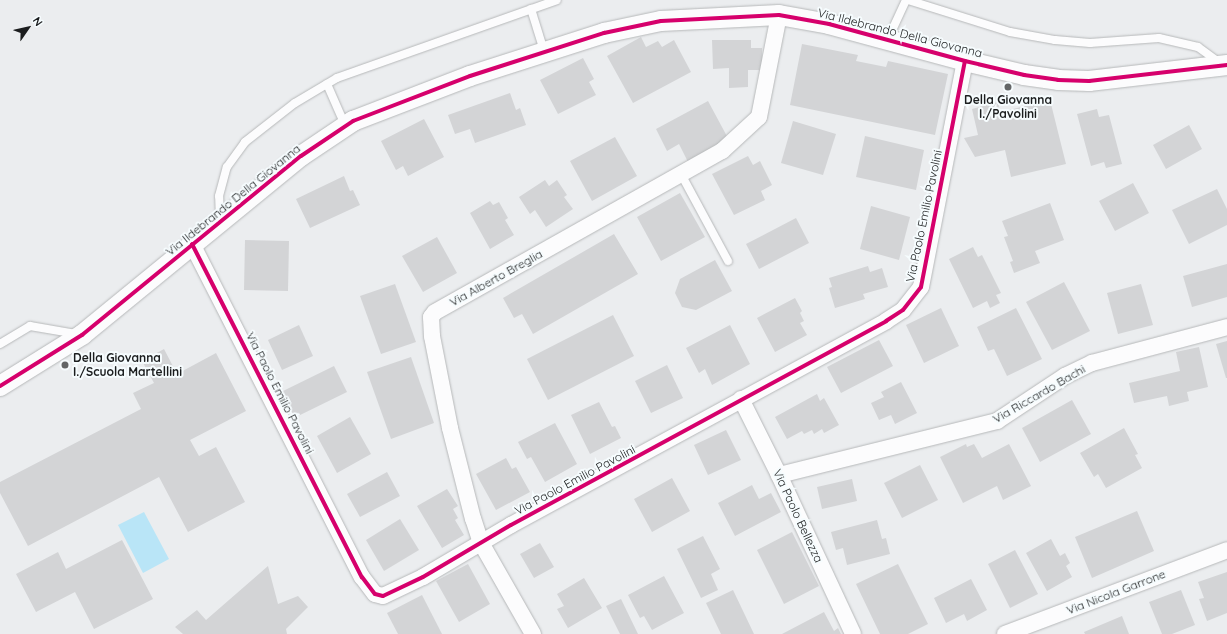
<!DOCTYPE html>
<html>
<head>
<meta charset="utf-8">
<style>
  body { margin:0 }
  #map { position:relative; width:1227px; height:634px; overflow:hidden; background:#ebedef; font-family:Quicksand,sans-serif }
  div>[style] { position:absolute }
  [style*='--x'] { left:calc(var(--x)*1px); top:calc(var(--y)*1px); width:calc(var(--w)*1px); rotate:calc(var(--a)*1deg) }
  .green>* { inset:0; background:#b9e5f7 }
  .building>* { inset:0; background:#d3d4d6 }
  .roads { filter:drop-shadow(0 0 1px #b6b8b9) drop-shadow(0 0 1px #b6b8b9) }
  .service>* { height:8px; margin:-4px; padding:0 4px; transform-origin:4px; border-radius:4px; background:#fcfcfd }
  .minor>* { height:16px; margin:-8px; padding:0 8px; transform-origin:8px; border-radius:8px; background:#fcfcfd }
  .tertiary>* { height:20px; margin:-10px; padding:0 10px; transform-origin:10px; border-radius:10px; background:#fcfcfd }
  .cycleway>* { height:4px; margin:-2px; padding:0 2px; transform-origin:2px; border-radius:2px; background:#d6006c }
  .dots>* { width:11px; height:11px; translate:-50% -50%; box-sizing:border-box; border:2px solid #f6fcfe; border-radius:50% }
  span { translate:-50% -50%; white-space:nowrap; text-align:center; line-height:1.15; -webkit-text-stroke:4px #f6fcfe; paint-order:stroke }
  .street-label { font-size:12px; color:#1b1d1e }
  .poi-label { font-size:12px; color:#1b1d1e; font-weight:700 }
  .left { translate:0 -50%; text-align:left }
  .north { position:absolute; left:8px; top:8px; width:40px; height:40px; -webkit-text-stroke:3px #f6fcfe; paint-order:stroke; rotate:56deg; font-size:11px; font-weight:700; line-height:16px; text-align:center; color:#1b1d1e }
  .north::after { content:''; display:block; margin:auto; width:14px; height:18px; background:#1b1d1e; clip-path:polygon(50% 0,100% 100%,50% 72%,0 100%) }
</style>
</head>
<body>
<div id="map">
  <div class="green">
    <div style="clip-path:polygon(144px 512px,169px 559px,143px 573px,118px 525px)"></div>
  </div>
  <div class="building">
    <div style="clip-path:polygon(641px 37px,646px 47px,658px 41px,662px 47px,674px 40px,691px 72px,633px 103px,607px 56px)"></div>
    <div style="clip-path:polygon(712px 40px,751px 40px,751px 48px,762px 48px,762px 70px,748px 70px,748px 87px,729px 88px,729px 68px,713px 69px)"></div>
    <div style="clip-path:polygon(802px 44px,858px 55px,856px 61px,886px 67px,888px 61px,948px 74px,935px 135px,790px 105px)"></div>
    <div style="clip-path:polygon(583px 58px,594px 79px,589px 82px,596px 95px,558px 114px,540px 80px)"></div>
    <div style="clip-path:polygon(510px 93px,516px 110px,520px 108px,526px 125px,475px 143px,470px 129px,455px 134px,448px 115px)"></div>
    <div style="clip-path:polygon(1050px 100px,1066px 164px,1011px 177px,1005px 150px,975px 157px,964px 138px,978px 135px,972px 109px,998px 102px,1000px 112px)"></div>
    <div style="clip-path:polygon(708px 101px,729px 140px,688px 162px,679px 144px,667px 151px,656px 129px)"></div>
    <div style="clip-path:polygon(1097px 109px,1099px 117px,1109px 115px,1122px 164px,1106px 168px,1104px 162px,1091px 166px,1077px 114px)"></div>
    <div style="clip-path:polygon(424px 119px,444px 157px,408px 176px,403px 166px,396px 170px,381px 141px)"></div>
    <div style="clip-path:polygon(793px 121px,836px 134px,823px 175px,781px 163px)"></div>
    <div style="clip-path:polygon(1189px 125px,1202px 149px,1166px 169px,1153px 145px)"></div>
    <div style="clip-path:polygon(865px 136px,924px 150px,916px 190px,856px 177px)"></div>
    <div style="clip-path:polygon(615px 137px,637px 176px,592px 201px,570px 161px)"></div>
    <div style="clip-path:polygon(748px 156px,753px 165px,760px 161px,772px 185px,761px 191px,765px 200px,734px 215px,712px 174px)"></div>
    <div style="clip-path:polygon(344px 176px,350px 191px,353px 190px,360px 205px,310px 228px,296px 199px)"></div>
    <div style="clip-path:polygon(545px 180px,549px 186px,557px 180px,567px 195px,564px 197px,573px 209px,546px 227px,535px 210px,530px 214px,519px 197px)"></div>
    <div style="clip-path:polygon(1133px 183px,1149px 213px,1115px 231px,1099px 201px)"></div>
    <div style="clip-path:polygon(1217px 189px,1227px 209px,1227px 225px,1189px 244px,1172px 210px)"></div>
    <div style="clip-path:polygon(680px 193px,705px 237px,661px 261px,637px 217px)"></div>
    <div style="clip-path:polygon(490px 201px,493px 205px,499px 202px,508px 218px,505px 220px,514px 235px,490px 249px,470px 213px)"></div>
    <div style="clip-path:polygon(1050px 203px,1064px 240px,1035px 251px,1040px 263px,1014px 273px,1010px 262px,1013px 261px,1004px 237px,1008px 236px,1002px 221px)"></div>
    <div style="clip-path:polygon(871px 206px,910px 217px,899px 260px,860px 249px)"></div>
    <div style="clip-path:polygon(796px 218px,809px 243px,759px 269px,746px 244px)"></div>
    <div style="clip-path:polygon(614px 234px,638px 274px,533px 334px,522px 314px,514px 318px,503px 298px)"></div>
    <div style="clip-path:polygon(437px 237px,457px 273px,423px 292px,402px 256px)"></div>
    <div style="clip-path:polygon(245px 240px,289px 241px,288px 291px,244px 290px)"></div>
    <div style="clip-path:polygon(973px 247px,978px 257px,982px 255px,1001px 293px,996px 295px,1000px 303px,990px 308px,987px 301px,973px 308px,949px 259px)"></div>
    <div style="clip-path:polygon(715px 260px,732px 291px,696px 310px,682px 307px,675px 293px,680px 279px)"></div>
    <div style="clip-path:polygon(1227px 264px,1227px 297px,1192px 307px,1183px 276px)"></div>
    <div style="clip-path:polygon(868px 266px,870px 272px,882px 268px,888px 287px,863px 294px,865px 299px,835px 308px,829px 288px,832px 287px,829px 278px)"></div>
    <div style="clip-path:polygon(1064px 282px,1090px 331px,1052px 350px,1026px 302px)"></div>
    <div style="clip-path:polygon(395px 284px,416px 342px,381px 354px,360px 296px)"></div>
    <div style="clip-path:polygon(1141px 284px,1153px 325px,1118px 334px,1107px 293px)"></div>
    <div style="clip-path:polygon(795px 298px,802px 311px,800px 313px,804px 321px,800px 323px,807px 335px,775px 352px,757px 318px)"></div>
    <div style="clip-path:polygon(941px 308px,959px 346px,924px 363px,906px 325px)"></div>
    <div style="clip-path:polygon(1016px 308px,1042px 359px,1007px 376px,994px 349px,988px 351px,977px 327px)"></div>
    <div style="clip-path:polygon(613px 315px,634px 356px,548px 400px,527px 359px)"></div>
    <div style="clip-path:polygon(299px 325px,313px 356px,282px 370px,268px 340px)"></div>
    <div style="clip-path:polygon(730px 325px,750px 364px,712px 385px,705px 369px,699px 373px,686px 348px)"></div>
    <div style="clip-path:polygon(879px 340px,893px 366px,841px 393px,827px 367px)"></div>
    <div style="clip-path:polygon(1227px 341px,1227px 378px,1226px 378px,1216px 344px)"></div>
    <div style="clip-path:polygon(1199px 347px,1208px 387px,1187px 392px,1189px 401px,1169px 406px,1167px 396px,1134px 403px,1129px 383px,1180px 371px,1176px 352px)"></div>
    <div style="clip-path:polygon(164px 349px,177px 374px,216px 353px,246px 411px,190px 440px,199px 456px,216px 447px,245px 502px,188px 532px,159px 477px,28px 546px,0 493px,0 482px,141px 409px,133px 393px,154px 383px,142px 361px)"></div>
    <div style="clip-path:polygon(411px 357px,434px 423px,391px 439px,367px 372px)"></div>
    <div style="clip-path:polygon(667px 365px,683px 398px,651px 413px,635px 381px)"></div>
    <div style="clip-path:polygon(334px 366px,347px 392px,294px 418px,281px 392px)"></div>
    <div style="clip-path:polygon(901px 382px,917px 413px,895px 424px,891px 415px,879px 420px,871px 403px,884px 397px,881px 392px)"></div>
    <div style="clip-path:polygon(817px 394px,820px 401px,824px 398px,839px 425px,824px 433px,822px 429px,814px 434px,812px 430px,804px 434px,802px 431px,787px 439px,775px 417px)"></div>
    <div style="clip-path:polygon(1072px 400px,1091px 434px,1040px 462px,1022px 428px)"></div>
    <div style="clip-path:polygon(599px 402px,612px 427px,615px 426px,621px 438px,590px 454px,571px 415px)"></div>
    <div style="clip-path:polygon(350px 417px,371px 454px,337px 473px,317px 436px)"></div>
    <div style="clip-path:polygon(555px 423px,577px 464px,545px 482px,531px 457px,527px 459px,518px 442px)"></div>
    <div style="clip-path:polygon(1124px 428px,1138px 454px,1135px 455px,1142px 468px,1106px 488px,1098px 474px,1094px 477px,1080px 453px)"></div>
    <div style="clip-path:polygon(726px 430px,741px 460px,708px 475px,694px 445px)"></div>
    <div style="clip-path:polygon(966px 444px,967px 447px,974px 444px,982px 458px,1009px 444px,1031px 486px,1003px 500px,997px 486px,963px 503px,940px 457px)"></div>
    <div style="clip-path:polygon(506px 458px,512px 469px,516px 467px,530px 492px,496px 510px,476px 474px)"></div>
    <div style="clip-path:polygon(920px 465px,938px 500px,902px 518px,884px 483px)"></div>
    <div style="clip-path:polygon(387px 472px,400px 496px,360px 517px,347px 494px)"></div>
    <div style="clip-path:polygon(672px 478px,690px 511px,652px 532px,634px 499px)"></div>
    <div style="clip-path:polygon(852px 479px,857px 501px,822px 509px,817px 487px)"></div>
    <div style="clip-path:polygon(752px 485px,759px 499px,771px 493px,781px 512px,735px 536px,718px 503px)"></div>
    <div style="clip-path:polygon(447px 489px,458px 506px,453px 509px,458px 518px,455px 520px,464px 535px,442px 548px,417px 506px)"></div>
    <div style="clip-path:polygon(1137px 511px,1154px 551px,1092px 578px,1075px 537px)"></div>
    <div style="clip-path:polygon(400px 519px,419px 550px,384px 571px,366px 540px)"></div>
    <div style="clip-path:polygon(877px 520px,882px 539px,886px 538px,890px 554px,847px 565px,843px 548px,836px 550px,831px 532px)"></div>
    <div style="clip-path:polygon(792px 532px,819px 586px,784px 604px,757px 550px)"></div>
    <div style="clip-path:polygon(703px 536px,720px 569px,711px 574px,718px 590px,701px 598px,677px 549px)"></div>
    <div style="clip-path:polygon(1051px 539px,1060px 556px,1065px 553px,1070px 563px,1066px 566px,1072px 577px,1047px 591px,1026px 553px)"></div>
    <div style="clip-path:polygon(122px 540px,153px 599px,94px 629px,75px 592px,36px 612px,16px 574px,58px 552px,66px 569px)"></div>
    <div style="clip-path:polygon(540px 543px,554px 567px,534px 578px,520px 554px)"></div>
    <div style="clip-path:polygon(1015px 550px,1038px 594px,1010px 608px,988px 564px)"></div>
    <div style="clip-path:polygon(468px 564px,490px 604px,459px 622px,436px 581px)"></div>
    <div style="clip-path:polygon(898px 564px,928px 624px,908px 634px,880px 634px,856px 584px)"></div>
    <div style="clip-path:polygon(268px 566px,278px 604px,298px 596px,308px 607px,286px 629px,287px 634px,183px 634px,175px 627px,197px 610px,206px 620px)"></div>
    <div style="clip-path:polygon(1227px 572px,1227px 613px,1207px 621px,1199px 599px,1204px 598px,1198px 582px)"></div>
    <div style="clip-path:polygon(664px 576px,684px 613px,652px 630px,644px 616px,640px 618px,628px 595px)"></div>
    <div style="clip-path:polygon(584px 578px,602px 608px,568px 628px,557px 609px,564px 606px,557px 594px)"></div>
    <div style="clip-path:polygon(971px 579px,987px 610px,967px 621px,964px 614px,946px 623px,934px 598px)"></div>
    <div style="clip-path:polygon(733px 590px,754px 634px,721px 634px,706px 603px)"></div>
    <div style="clip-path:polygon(1181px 590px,1195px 625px,1172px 634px,1162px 634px,1149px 602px)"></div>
    <div style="clip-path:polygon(422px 595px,442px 634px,398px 634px,387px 613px)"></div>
    <div style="clip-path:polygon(621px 599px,638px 634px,620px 634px,606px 606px)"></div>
    <div style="clip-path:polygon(824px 612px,834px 631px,838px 628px,841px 634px,782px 634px)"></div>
    <div style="clip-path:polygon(1122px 616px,1129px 634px,1085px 634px,1084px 632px)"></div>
  </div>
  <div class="roads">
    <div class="service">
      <div style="--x:908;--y:0;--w:107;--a:17.4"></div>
      <div style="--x:1010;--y:32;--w:46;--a:10.1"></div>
      <div style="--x:1055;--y:40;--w:35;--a:5"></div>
      <div style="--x:1090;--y:43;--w:69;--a:-4.1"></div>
      <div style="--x:1159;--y:38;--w:40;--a:13"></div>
      <div style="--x:1198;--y:47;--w:27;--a:36"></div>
      <div style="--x:531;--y:9;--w:44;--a:72.8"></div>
      <div style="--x:888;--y:39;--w:43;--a:-65.2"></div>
      <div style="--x:327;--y:84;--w:45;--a:66.3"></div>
      <div style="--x:681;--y:174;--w:99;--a:61.6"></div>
      <div style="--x:220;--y:220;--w:24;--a:-92"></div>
      <div style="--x:219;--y:196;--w:30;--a:-75"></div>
      <div style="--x:227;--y:167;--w:31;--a:-54"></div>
      <div style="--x:245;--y:142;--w:63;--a:-38"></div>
      <div style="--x:295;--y:103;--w:49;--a:-30.8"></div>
      <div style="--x:337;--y:78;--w:233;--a:-19.5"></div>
      <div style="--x:0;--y:344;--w:35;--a:-31"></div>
      <div style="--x:30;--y:326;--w:48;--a:9.7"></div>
    </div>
    <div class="minor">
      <div style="--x:192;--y:244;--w:374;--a:63"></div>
      <div style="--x:362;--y:577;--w:21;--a:53"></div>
      <div style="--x:375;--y:594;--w:8;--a:14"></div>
      <div style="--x:383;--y:596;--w:44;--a:-25.4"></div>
      <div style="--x:423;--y:577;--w:102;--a:-30.6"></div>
      <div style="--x:511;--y:525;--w:427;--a:-28.5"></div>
      <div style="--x:886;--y:321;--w:20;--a:-33"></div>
      <div style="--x:903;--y:310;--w:29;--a:-52"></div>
      <div style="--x:921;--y:287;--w:230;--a:-79"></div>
      <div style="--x:741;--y:399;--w:85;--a:63.4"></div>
      <div style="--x:779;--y:475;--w:175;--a:65"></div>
      <div style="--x:779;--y:475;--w:225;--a:-13.9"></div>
      <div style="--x:997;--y:421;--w:82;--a:-33.5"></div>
      <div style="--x:1065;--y:376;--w:30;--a:-26"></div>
      <div style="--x:1092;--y:363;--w:140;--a:-14.9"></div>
      <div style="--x:533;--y:634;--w:105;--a:-119.7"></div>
      <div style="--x:481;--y:543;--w:25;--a:-108"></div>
      <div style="--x:473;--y:519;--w:94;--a:-104.2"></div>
      <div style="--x:450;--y:428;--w:94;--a:-101.1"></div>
      <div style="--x:432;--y:336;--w:19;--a:-93"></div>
      <div style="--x:431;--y:317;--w:6;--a:-51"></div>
      <div style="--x:435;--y:312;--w:329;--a:-29.3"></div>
      <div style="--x:722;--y:151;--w:50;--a:-42.6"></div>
      <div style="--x:759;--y:117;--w:104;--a:-78.9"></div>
      <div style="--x:1005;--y:634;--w:237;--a:-20.7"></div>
    </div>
    <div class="tertiary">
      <div style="--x:0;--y:386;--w:97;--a:-31.9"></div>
      <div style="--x:82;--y:335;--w:283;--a:-39.3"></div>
      <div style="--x:301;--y:156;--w:63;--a:-33.9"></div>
      <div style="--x:353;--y:121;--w:125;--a:-21"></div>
      <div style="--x:470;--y:76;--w:141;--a:-17.8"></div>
      <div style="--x:604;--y:33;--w:58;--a:-11.9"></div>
      <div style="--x:661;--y:21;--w:118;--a:-2.9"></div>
      <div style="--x:779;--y:15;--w:51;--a:10.2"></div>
      <div style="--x:829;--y:24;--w:141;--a:15.2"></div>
      <div style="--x:965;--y:61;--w:61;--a:13.3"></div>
      <div style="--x:1024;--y:75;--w:34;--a:8"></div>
      <div style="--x:1058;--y:80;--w:31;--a:2"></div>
      <div style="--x:1089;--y:81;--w:139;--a:-6.6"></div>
    </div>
  </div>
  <div class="cycleway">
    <div style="--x:192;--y:244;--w:374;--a:63"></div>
    <div style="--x:362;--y:577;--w:21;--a:53"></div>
    <div style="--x:375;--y:594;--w:8;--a:14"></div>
    <div style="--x:383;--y:596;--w:44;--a:-25.4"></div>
    <div style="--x:423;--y:577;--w:102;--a:-30.6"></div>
    <div style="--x:511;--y:525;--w:427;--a:-28.5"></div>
    <div style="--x:886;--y:321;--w:20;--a:-33"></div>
    <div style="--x:903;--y:310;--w:29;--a:-52"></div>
    <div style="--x:921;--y:287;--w:230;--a:-79"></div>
    <div style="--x:0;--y:386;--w:97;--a:-31.9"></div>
    <div style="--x:82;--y:335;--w:283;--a:-39.3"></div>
    <div style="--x:301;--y:156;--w:63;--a:-33.9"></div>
    <div style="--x:353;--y:121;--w:125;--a:-21"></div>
    <div style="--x:470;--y:76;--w:141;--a:-17.8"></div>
    <div style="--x:604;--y:33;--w:58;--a:-11.9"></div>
    <div style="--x:661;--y:21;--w:118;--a:-2.9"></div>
    <div style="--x:779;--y:15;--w:51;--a:10.2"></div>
    <div style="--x:829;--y:24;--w:141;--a:15.2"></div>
    <div style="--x:965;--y:61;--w:61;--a:13.3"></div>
    <div style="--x:1024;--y:75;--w:34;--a:8"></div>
    <div style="--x:1058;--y:80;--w:31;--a:2"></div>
    <div style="--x:1089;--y:81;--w:139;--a:-6.6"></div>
  </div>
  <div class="dots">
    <div style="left:1008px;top:87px;background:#646667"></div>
    <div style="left:65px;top:365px;background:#646667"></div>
  </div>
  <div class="street-label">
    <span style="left:900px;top:33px;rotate:14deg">Via Ildebrando Della Giovanna</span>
    <span style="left:233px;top:200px;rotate:-39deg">Via Ildebrando Della Giovanna</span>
    <span style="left:924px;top:216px;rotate:-78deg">Via Paolo Emilio Pavolini</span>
    <span style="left:496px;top:278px;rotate:-29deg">Via Alberto Breglia</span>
    <span style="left:280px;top:393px;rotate:63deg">Via Paolo Emilio Pavolini</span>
    <span style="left:1039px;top:394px;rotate:-30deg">Via Riccardo Bachi</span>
    <span style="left:575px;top:480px;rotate:-28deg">Via Paolo Emilio Pavolini</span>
    <span style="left:798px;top:516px;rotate:65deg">Via Paolo Bellezza</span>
    <span style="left:1116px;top:592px;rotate:-21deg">Via Nicola Garrone</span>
  </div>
  <div class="poi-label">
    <span style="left:1008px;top:107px">Della Giovanna<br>I./Pavolini</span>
    <span class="left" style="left:73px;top:365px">Della Giovanna<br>I./Scuola Martellini</span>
  </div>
  <div class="north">N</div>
</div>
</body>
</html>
